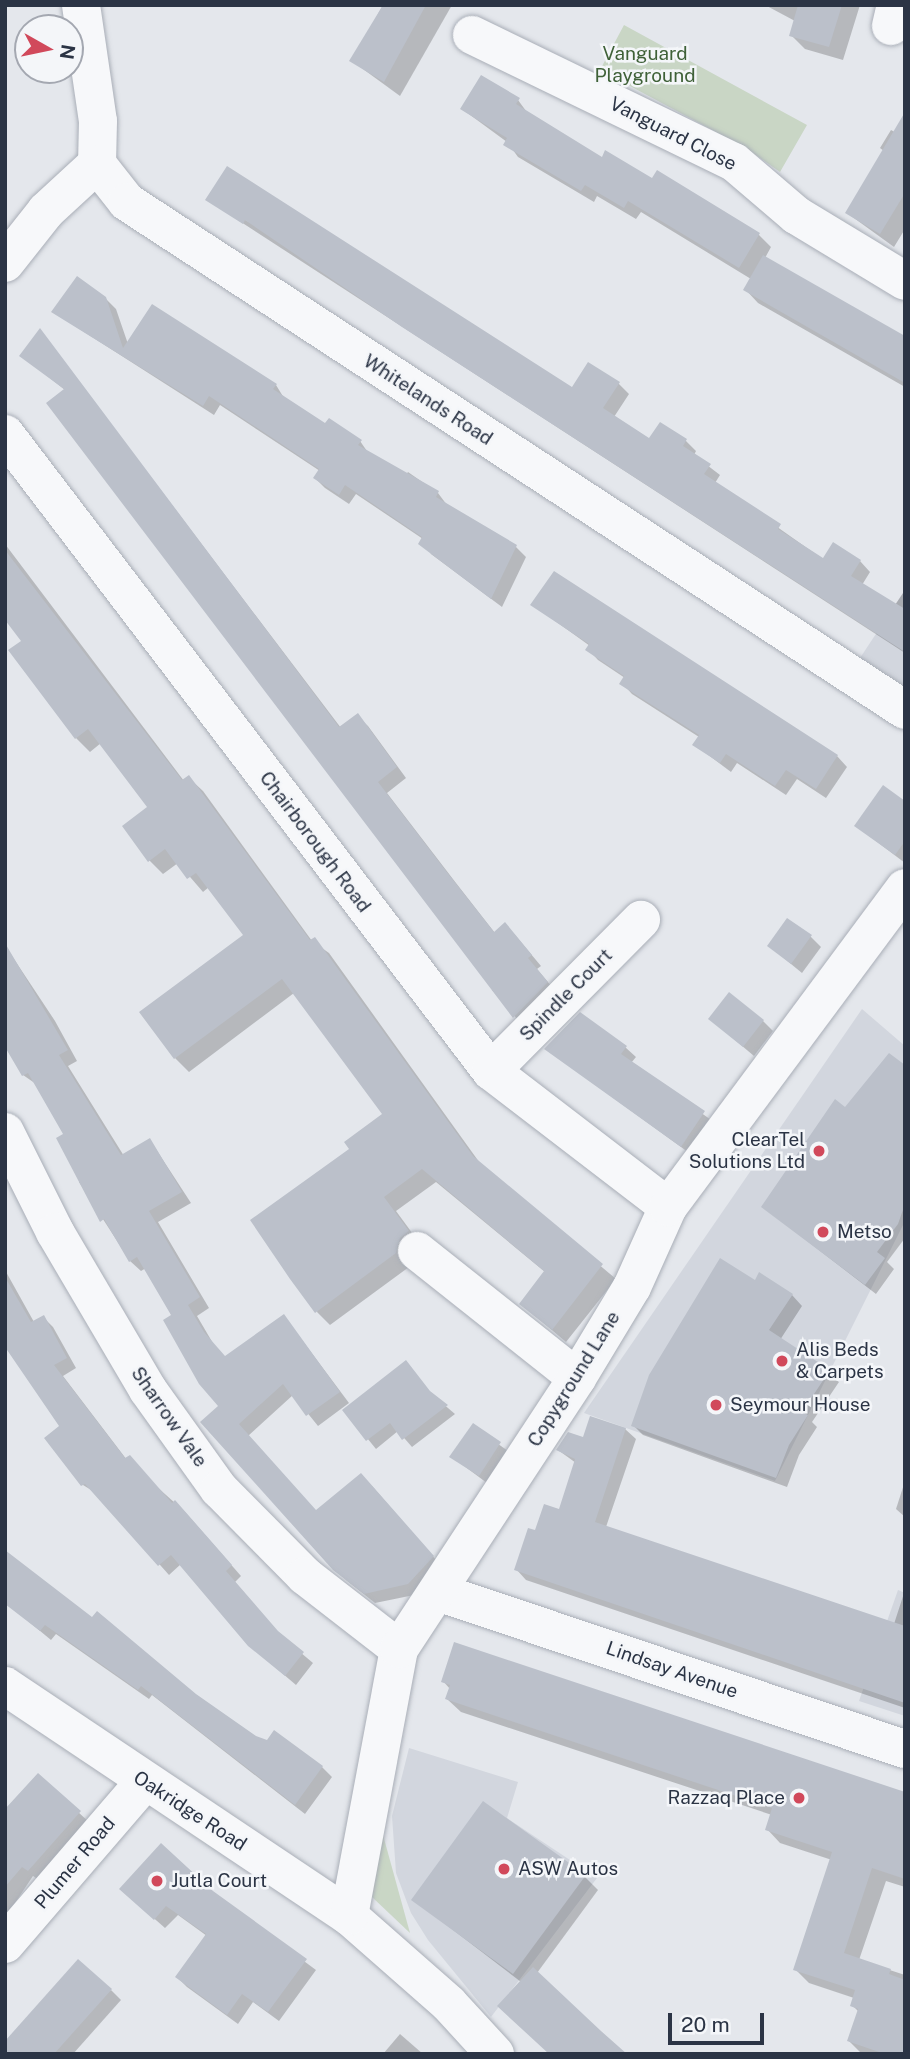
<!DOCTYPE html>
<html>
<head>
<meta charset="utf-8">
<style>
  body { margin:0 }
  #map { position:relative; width:910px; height:2059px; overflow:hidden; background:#e4e7ec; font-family:"Public Sans",sans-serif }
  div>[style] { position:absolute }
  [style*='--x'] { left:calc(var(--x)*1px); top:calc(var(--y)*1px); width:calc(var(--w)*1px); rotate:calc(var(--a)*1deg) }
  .built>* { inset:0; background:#d2d6de }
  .green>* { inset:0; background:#c9d6c5 }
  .shadow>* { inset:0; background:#0003 }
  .building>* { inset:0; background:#bbc0ca }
  .roads { filter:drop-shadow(0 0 2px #a9aeb7) drop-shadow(0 0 2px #a9aeb7) }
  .minor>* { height:38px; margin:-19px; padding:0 19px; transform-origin:19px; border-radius:19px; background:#f7f8fa }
  .dots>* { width:19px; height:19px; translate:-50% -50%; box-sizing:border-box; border:4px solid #f4f6f9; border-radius:50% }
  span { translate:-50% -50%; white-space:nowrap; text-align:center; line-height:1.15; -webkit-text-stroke:5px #f4f6f9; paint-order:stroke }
  .park-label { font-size:19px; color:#3f6138 }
  .street-label { font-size:19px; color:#2b3445 }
  .poi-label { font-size:19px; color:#2b3445 }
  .right { translate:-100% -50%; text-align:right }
  .left { translate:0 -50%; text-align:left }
  .frame { position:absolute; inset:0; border:7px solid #2b3445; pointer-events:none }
  .north { position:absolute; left:14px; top:14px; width:70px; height:70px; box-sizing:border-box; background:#f4f6f9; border:2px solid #a4a8b1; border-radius:50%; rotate:99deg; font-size:19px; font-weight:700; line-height:28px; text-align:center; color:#2b3445 }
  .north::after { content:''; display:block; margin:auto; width:24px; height:32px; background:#d1495b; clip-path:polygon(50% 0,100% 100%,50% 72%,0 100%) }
  .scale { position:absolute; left:668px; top:2013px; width:96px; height:32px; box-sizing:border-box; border:4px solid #2b3445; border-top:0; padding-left:9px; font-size:21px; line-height:24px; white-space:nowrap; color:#2b3445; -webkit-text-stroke:5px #f4f6f9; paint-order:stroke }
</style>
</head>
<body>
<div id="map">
  <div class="built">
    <div style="clip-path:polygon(905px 590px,905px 696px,860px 658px)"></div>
    <div style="clip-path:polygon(862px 1009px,905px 1046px,905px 1221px,775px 1481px,584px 1413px)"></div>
    <div style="clip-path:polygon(898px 1590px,905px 1593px,905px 1716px,859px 1701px)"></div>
    <div style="clip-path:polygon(409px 1748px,518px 1782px,507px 1818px,597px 1878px,491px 2017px,428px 1940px,411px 1913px,396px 1873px,392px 1816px)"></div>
  </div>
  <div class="green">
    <div style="clip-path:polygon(624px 25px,807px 125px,780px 172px,746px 148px,600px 70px)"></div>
    <div style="clip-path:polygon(380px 1834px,383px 1835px,410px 1933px,372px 1897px)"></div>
  </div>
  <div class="shadow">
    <div style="clip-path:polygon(383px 5px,452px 5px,400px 96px,352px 61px)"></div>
    <div style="clip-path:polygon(765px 5px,860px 5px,843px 60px,805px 49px,791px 35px,795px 21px)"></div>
    <div style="clip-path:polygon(518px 100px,529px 115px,602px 159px,653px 181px,658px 173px,759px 235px,771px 247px,765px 258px,905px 340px,905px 387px,758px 303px,745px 289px,751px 279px,641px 212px,636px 219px,597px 196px,594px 202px,518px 157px,507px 142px,462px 109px)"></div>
    <div style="clip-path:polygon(891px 130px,905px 138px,905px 229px,894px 247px,847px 213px,884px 151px,880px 148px)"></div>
    <div style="clip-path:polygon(207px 200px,572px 390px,618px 383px,629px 394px,614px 417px,649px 441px,686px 441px,696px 451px,694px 455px,720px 475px,715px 483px,824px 560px,860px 561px,870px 572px,862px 585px,895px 605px,905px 590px,905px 653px)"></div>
    <div style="clip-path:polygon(105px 298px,116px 309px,128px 344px,276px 385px,284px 398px,326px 426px,360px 441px,369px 454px,405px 476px,408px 472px,438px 493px,447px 505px,516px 547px,526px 557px,502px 607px,431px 554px,423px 539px,356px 494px,349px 504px,325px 488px,315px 478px,320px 471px,220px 405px,214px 415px,53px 312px)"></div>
    <div style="clip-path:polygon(40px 331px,341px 728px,357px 716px,368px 726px,406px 778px,387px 793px,456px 883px,495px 933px,515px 935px,541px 966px,537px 969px,557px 993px,524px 1027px,492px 990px,496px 987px,65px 390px,22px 356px)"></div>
    <div style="clip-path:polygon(5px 544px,184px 781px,189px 778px,203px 791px,312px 941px,329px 953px,482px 1166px,616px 1279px,566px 1342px,521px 1304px,545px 1272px,436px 1182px,396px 1211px,421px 1245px,409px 1267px,330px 1325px,317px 1312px,352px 1150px,384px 1114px,294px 993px,189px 1072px,175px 1058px,245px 935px,209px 887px,203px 892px,178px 863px,163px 874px,149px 860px,149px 807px,101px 743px,90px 752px,76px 738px,5px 610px)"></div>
    <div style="clip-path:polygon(533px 605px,837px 756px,847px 767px,826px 798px,797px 779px,786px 795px,737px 763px,731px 772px,695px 745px,699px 737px,632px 694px,622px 683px,625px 678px,598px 660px,588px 649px,590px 646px)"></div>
    <div style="clip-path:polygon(905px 803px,905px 863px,856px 826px)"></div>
    <div style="clip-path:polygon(810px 936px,821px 947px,802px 973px,769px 946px)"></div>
    <div style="clip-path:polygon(8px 950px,55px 1021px,77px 1061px,68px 1066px,124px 1156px,150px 1140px,191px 1203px,158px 1222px,209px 1308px,197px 1316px,214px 1345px,226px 1358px,284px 1316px,349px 1403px,318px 1426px,293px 1395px,248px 1436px,316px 1512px,372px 1486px,443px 1568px,419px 1594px,375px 1603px,346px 1580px,221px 1406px,146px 1268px,141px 1271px,130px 1261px,79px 1182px,82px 1180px,65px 1134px,36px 1084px,23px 1075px)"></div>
    <div style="clip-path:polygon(710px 1019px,763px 1021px,773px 1031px,754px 1056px)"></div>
    <div style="clip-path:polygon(625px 1047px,636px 1057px,631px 1063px,714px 1122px,692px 1155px,546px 1049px)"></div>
    <div style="clip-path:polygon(905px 1068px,905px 1238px,887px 1262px,894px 1269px,876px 1294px,763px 1207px,846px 1109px)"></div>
    <div style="clip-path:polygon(5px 1270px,34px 1322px,43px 1317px,53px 1327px,76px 1368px,63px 1376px,127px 1460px,185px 1512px,241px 1576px,235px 1582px,281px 1636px,313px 1663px,296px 1685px,249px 1645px,181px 1564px,169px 1575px,96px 1493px,83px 1485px,47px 1438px,62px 1426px,5px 1343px)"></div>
    <div style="clip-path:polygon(755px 1282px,792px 1295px,802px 1306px,780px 1340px,839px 1382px,812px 1422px,817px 1427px,799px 1455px,787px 1487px,643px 1435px,633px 1425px)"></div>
    <div style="clip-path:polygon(434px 1396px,455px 1414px,412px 1447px,398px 1431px,376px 1449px,345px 1411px)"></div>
    <div style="clip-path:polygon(473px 1426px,508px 1451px,487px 1483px,452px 1457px)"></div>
    <div style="clip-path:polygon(625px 1429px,636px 1439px,606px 1527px,894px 1624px,905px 1590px,905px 1708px,526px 1580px,516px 1569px,536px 1532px,560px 1511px,576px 1463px,558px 1450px)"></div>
    <div style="clip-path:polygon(905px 1481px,905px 1517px,896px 1509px)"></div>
    <div style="clip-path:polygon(5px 1602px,195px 1695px,255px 1738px,322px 1767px,332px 1777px,305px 1814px,152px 1695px,149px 1699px,56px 1634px,51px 1640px)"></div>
    <div style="clip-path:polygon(443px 1681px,905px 1794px,905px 1887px,886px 1881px,859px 1960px,905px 1975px,905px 2054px,862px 2054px,849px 2041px,859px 2012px,852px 2005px,854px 1998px,809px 1983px,795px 1969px,832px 1860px,780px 1843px,767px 1829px,772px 1815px,461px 1712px,447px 1699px,450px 1689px)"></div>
    <div style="clip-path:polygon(38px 1775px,90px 1823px,39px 1880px,33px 1876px,5px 1918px,5px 1843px)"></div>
    <div style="clip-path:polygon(584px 1876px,598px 1890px,537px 1973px,521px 1982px,414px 1900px)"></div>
    <div style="clip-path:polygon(212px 1893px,316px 1970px,279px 2021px,253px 2002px,238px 2024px,187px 1987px,177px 1977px,207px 1936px,178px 1915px,165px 1928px,132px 1899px)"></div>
    <div style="clip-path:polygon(111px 1990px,121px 2000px,73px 2054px,5px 2054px)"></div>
    <div style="clip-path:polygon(400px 2034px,423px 2054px,383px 2054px)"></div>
  </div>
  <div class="building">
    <div style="clip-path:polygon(383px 5px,426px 5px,384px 82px,349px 61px)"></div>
    <div style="clip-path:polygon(798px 5px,842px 5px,829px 47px,789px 36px)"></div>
    <div style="clip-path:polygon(481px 75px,520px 98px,516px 104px,602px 157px,605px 150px,652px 178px,657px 170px,760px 233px,739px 268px,628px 201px,624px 208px,585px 185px,581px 191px,503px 145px,507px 138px,460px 109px)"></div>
    <div style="clip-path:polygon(905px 112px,905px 193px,880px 234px,845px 213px)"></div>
    <div style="clip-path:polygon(227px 166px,572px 387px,588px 362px,620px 382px,603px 408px,649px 438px,660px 422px,687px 439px,683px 446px,711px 464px,704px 474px,781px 524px,778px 529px,823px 558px,833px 542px,861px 560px,851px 576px,905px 609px,905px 652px,402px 327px,245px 220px,243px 224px,205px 200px)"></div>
    <div style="clip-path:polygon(763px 255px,905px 336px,905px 383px,743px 290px)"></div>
    <div style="clip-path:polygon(77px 276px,106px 297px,123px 348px,152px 304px,277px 384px,273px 389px,325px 423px,329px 418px,362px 440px,358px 445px,439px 491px,436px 497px,517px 545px,491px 599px,418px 544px,422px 537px,345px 485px,339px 495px,313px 478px,319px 469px,209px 396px,203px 406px,51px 312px)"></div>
    <div style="clip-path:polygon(40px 328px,339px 727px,358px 713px,397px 767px,378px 782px,446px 871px,494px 932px,505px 922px,532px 955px,528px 958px,548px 982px,513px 1018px,46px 403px,64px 389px,19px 356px)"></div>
    <div style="clip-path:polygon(5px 550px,182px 780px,189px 775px,310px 940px,315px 937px,473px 1156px,603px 1264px,552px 1330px,519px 1304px,544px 1271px,422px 1169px,384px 1197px,409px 1231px,400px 1238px,396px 1253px,315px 1313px,290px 1279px,250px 1220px,349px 1149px,344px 1142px,382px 1114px,282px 979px,174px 1059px,139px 1012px,243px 935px,196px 873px,187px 879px,165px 849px,148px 862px,122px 826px,147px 807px,88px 729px,75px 739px,8px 650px,21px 641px,5px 620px)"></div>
    <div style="clip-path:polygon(554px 571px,838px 755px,816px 789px,786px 770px,775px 786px,726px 754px,720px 763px,692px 745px,699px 735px,619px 684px,624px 676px,585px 650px,589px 644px,530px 605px)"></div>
    <div style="clip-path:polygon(883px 785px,905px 801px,905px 841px,895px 855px,854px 826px)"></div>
    <div style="clip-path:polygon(787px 918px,812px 935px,791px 964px,767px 946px)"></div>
    <div style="clip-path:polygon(5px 943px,68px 1050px,59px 1055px,121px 1155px,150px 1138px,182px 1192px,149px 1211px,200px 1297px,188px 1305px,204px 1332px,225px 1356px,284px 1314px,340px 1392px,306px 1416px,283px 1384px,239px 1424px,316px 1510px,361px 1473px,434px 1556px,408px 1584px,364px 1594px,333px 1570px,200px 1422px,218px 1406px,199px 1384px,163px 1320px,171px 1315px,137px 1257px,129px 1262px,104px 1219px,100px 1222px,56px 1138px,63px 1134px,28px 1073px,22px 1076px,5px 1047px)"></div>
    <div style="clip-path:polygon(729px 992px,764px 1020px,743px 1047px,708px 1019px)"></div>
    <div style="clip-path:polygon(580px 1012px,627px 1046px,621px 1054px,705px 1111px,681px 1147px,544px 1049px)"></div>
    <div style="clip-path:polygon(889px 1053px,905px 1065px,905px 1204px,898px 1224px,877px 1252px,885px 1258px,865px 1285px,761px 1207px,835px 1099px,845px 1107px)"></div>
    <div style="clip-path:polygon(720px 1258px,755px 1280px,759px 1272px,793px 1294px,769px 1330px,830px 1370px,802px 1412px,808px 1415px,789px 1445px,776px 1478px,631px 1426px,649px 1375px)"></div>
    <div style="clip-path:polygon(5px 1277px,31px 1322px,44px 1315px,67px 1358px,54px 1365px,125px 1458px,130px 1455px,172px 1503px,175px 1500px,232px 1565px,226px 1571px,278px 1631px,304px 1652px,285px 1676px,248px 1646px,171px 1555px,158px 1566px,85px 1484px,81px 1486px,44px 1438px,59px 1426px,5px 1347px)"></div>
    <div style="clip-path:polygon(406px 1360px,430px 1391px,448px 1405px,402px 1440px,390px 1423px,366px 1441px,342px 1410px)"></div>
    <div style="clip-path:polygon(590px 1416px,626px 1428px,595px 1522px,905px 1626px,905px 1703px,514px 1570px,528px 1528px,535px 1530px,544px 1504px,559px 1509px,575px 1459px,556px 1450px,568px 1432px,583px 1437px)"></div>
    <div style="clip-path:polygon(473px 1423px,501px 1442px,479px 1476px,449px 1457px)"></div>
    <div style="clip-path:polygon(5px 1550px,92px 1617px,97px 1611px,196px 1694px,256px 1736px,267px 1740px,274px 1730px,323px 1766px,295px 1805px,141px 1686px,138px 1690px,45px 1625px,40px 1631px,5px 1604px)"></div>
    <div style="clip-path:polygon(454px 1642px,905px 1792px,905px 1879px,872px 1868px,844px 1953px,891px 1969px,889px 1974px,905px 1980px,905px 2054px,885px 2054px,847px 2041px,858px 2009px,850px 2006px,855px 1990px,793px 1970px,832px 1852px,765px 1830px,772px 1808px,445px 1699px,450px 1685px,441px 1682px)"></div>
    <div style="clip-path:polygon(38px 1773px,81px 1811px,28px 1871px,22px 1867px,5px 1887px,5px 1809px)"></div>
    <div style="clip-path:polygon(483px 1801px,586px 1875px,513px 1974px,411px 1900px)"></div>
    <div style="clip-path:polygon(161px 1843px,213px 1891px,307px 1959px,268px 2012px,242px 1994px,227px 2015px,175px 1977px,206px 1934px,166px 1906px,154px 1920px,119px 1889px)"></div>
    <div style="clip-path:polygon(78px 1959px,112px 1989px,54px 2054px,5px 2054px,5px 2041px)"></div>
    <div style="clip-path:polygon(533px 1967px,601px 2031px,627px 2054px,549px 2054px,497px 2006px)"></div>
  </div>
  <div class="roads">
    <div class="minor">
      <div style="--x:81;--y:5;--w:117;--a:81.7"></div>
      <div style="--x:98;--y:121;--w:43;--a:91.3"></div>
      <div style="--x:97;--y:164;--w:48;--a:51.7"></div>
      <div style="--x:127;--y:202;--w:929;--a:33.14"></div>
      <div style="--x:891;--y:26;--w:22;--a:-77"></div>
      <div style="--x:472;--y:35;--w:291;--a:25.9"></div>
      <div style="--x:734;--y:162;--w:82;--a:40.5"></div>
      <div style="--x:796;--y:215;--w:127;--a:31.2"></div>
      <div style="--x:5;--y:263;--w:66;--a:-51.7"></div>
      <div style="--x:46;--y:211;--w:69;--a:-42.7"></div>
      <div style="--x:5;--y:434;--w:801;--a:52.66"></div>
      <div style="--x:491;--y:1071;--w:223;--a:37.5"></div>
      <div style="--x:491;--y:1071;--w:213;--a:-45.2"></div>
      <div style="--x:5;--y:1132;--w:112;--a:63.4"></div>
      <div style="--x:55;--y:1232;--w:183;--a:59.5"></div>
      <div style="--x:148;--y:1390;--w:122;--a:54.4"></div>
      <div style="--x:219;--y:1489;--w:122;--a:45.3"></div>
      <div style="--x:305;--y:1576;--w:119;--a:37.8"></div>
      <div style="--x:417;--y:1251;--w:204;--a:38.4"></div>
      <div style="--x:438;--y:1592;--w:493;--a:18.6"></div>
      <div style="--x:5;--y:1686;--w:414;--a:33.8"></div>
      <div style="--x:349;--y:1916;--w:133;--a:41.3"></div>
      <div style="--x:449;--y:2004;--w:68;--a:47.4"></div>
      <div style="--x:349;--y:1916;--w:272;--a:-79.4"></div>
      <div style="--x:399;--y:1649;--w:324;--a:-56.7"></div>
      <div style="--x:577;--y:1378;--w:106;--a:-58.9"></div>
      <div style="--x:632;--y:1287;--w:88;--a:-65.8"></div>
      <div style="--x:668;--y:1207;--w:397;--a:-53.4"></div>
      <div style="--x:5;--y:1944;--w:215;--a:-49.3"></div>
    </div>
  </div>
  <div class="dots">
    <div style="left:819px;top:1151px;background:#d1495b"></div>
    <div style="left:823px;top:1232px;background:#d1495b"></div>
    <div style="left:782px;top:1361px;background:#d1495b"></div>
    <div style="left:716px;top:1405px;background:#d1495b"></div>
    <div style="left:799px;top:1798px;background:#d1495b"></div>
    <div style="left:504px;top:1869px;background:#d1495b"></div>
    <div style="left:157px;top:1881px;background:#d1495b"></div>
  </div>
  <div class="park-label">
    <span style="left:645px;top:65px">Vanguard<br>Playground</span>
  </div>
  <div class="street-label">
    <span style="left:673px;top:134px;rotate:27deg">Vanguard Close</span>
    <span style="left:428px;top:400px;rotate:33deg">Whitelands Road</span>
    <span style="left:315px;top:842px;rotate:53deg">Chairborough Road</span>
    <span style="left:566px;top:995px;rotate:-45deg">Spindle Court</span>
    <span style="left:574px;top:1379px;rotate:-58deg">Copyground Lane</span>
    <span style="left:169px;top:1417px;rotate:55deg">Sharrow Vale</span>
    <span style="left:672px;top:1670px;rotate:19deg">Lindsay Avenue</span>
    <span style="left:190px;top:1811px;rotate:33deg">Oakridge Road</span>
    <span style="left:75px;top:1863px;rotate:-50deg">Plumer Road</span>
  </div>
  <div class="poi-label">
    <span class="right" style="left:805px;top:1151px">ClearTel<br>Solutions Ltd</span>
    <span class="left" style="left:837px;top:1232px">Metso</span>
    <span class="left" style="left:796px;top:1361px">Alis Beds<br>&amp; Carpets</span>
    <span class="left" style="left:730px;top:1405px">Seymour House</span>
    <span class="right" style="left:785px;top:1798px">Razzaq Place</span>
    <span class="left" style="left:518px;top:1869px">ASW Autos</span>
    <span class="left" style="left:171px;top:1881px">Jutla Court</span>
  </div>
  <div class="frame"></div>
  <div class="north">N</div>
  <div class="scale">20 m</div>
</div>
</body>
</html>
